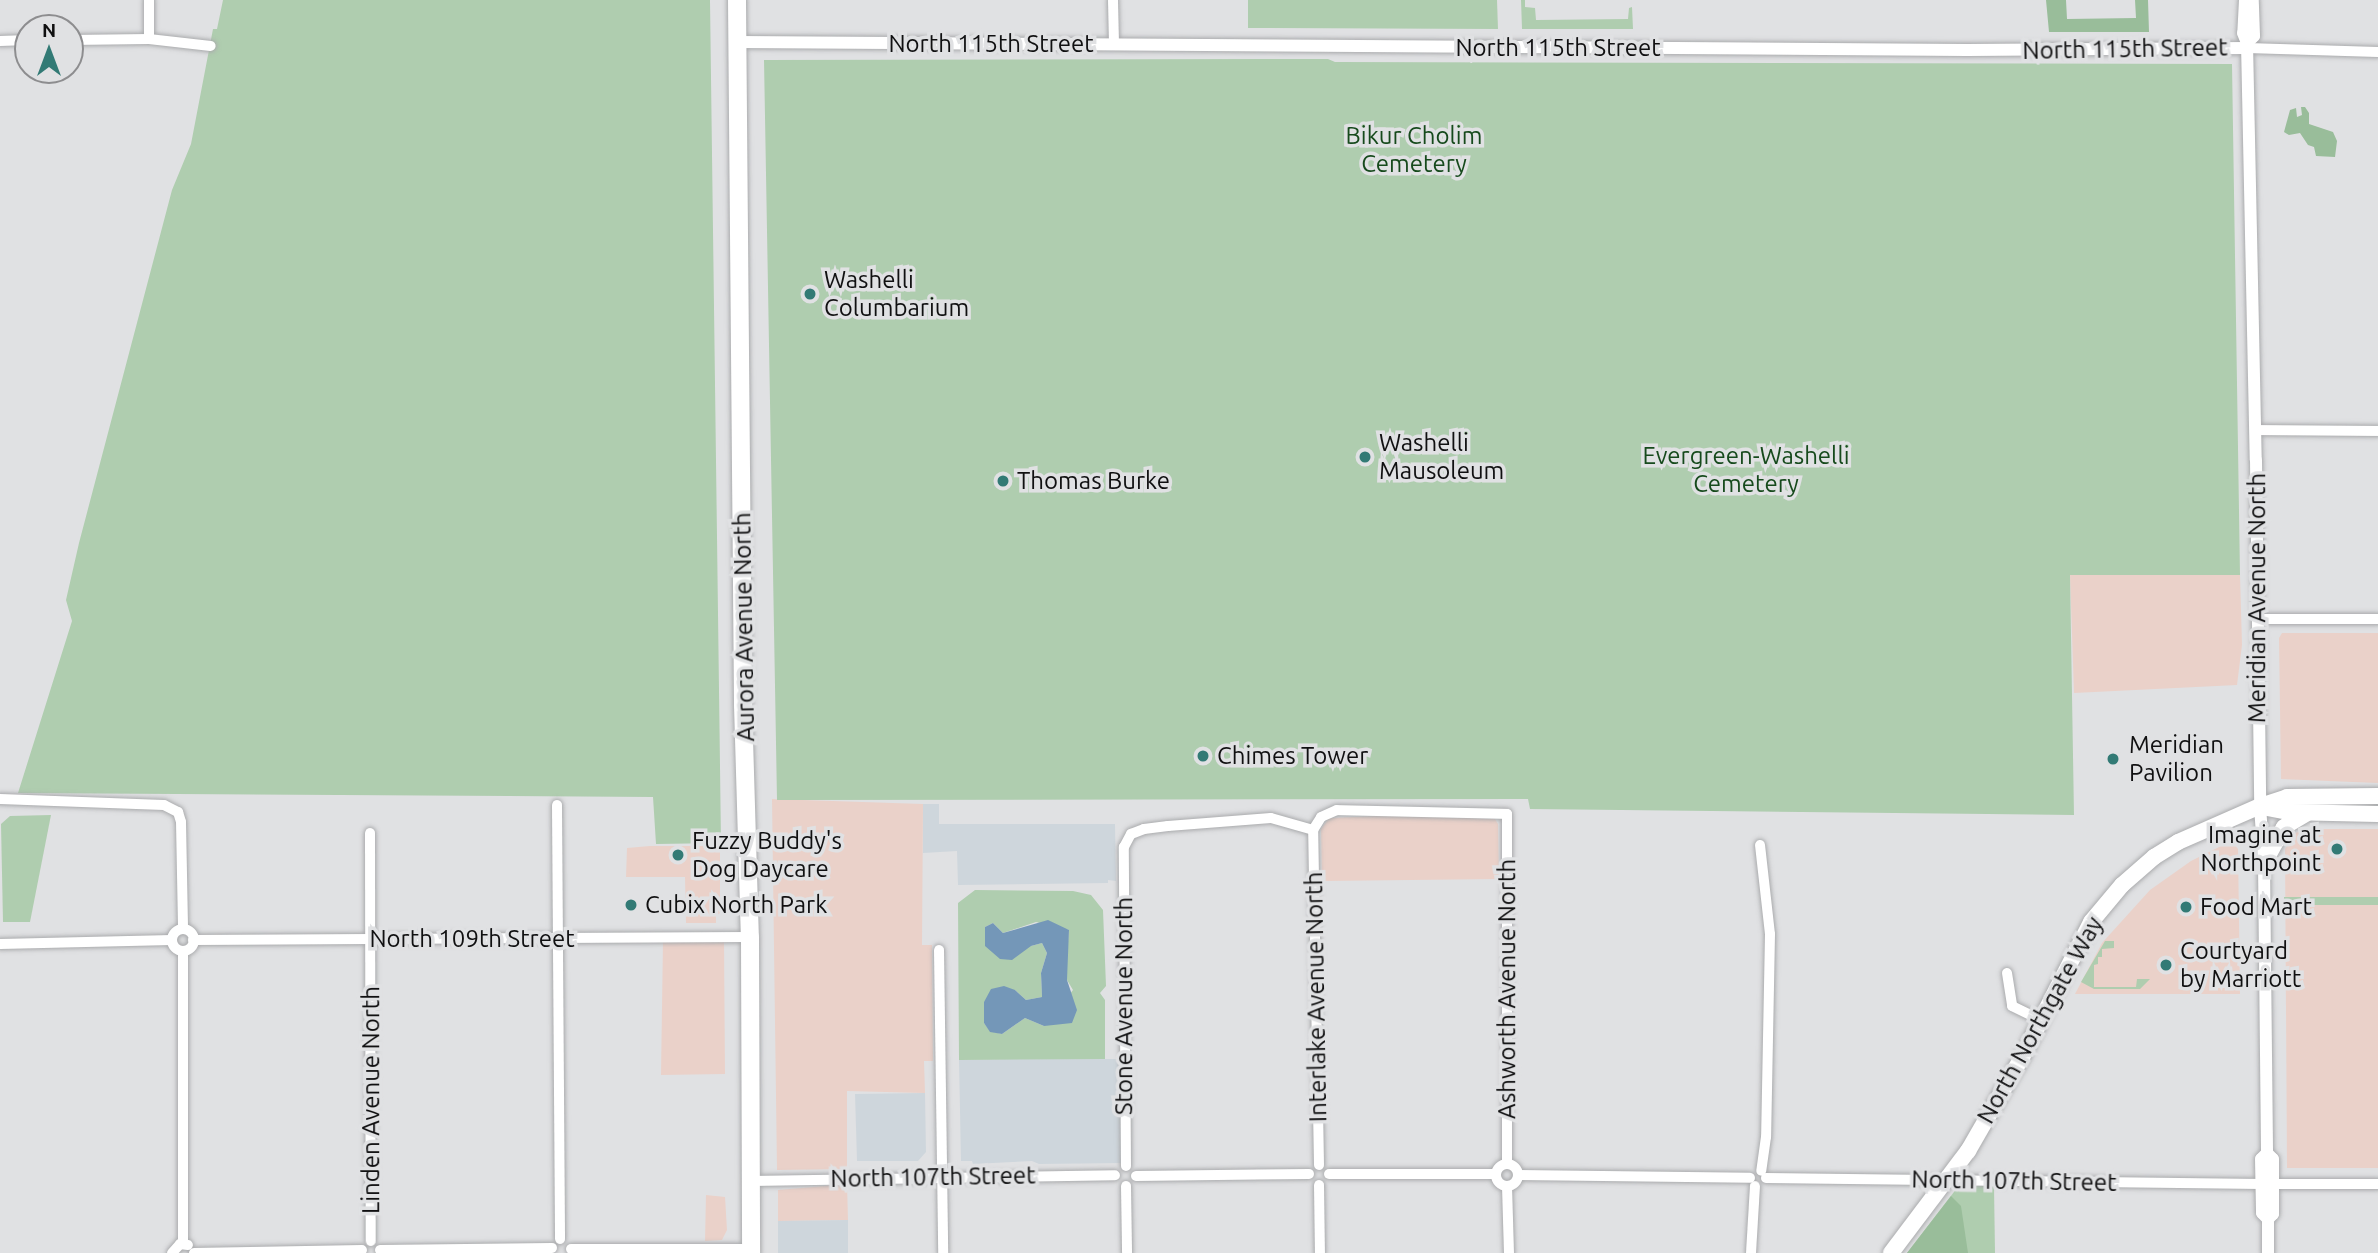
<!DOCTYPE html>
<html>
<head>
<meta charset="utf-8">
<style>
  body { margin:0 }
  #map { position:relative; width:2378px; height:1253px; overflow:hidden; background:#e0e1e3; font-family:Ubuntu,sans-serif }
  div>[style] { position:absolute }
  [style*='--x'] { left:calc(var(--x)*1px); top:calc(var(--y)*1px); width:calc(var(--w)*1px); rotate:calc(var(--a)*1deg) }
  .commercial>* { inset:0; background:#ead1c9 }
  .built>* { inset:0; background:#ced6dc }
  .green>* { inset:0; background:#afcdaf }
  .forest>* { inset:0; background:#99bd9a }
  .water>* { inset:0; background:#7497b8 }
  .roads { filter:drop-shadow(0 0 2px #aaabad) drop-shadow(0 0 2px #aaabad) }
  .minor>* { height:10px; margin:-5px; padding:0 5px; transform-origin:5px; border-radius:5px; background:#fff }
  .minor>.ring { margin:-5px; padding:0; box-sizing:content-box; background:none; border:10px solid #fff; border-radius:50% }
  .tertiary>* { height:12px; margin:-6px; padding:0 6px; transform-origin:6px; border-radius:6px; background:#fff }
  .primary>* { height:16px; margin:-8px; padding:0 8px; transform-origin:8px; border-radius:8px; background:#fff }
  .trunk>* { height:18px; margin:-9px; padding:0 9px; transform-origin:9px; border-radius:9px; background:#fff }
  .dots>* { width:19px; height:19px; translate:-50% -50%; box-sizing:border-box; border:4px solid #e0e1e3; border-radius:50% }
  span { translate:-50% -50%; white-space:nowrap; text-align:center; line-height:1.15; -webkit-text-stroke:7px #e0e1e3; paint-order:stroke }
  .street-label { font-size:24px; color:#101011 }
  .park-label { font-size:24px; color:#164a1c }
  .poi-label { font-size:24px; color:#101011 }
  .left { translate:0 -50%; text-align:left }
  .right { translate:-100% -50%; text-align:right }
  .north { position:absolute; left:14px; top:14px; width:70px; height:70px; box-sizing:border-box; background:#e0e1e3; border:2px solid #8d8d8f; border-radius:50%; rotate:0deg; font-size:19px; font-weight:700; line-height:28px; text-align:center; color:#101011 }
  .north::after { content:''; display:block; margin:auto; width:24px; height:32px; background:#327a75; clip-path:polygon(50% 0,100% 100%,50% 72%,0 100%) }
</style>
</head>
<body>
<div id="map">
  <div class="commercial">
    <div style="clip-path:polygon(2070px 575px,2240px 575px,2242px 645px,2237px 685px,2074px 693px)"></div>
    <div style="clip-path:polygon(2282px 633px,2378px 633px,2378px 783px,2281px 779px,2279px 638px)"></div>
    <div style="clip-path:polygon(772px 799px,923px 804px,922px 945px,932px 945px,933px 1061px,924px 1061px,925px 1093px,847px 1091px,847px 1169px,777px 1170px)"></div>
    <div style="clip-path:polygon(1402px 815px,1495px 819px,1498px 824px,1499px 879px,1322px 881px,1321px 829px,1329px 818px)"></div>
    <div style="clip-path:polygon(2307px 829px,2378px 829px,2378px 1168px,2287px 1168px,2285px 849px,2295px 833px)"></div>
    <div style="clip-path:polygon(2234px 844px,2238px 849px,2240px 994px,2075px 994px,2102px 943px,2150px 890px,2191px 861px,2223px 845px)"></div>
    <div style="clip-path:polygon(650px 846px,720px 846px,720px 913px,716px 916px,716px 923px,686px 923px,685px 877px,626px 877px,627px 848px)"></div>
    <div style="clip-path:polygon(663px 940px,724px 941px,725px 1074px,661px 1075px)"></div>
    <div style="clip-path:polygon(847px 1184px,848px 1220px,778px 1221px,778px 1190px)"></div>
    <div style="clip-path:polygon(706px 1195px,725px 1197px,727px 1230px,722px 1240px,705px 1241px)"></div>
  </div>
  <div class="built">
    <div style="clip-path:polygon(923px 804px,939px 804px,939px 824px,1115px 824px,1116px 881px,1108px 880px,1108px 883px,958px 885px,957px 851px,923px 853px)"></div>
    <div style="clip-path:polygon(1093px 1057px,1093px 1059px,1121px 1059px,1122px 1163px,1039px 1164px,1032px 1161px,973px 1164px,972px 1161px,961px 1161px,959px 1060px)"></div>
    <div style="clip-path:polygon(925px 1093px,926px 1152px,918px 1161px,857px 1161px,855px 1094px)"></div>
    <div style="clip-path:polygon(848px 1220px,848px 1253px,778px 1253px,778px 1221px)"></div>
  </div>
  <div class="green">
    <div style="clip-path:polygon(223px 0,710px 0,721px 843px,656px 844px,653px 797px,18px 793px,72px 621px,66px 600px,79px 543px,172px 190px,191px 144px,213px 29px,217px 29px)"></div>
    <div style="clip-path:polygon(1248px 0,1497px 0,1498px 29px,1248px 28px)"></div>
    <div style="clip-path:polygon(1521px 0,1525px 0,1525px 7px,1535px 8px,1536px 20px,1628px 19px,1629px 8px,1632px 7px,1633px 29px,1522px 29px)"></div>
    <div style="clip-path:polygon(1328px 59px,1335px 62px,2232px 64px,2240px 575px,2070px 575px,2074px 815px,1530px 809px,1528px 799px,777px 800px,764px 60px)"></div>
    <div style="clip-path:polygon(51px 815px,30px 922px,3px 922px,1px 824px,10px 816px)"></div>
    <div style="clip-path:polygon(evenodd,975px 890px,1073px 891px,1091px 895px,1103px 910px,1106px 986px,1100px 993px,1105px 1000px,1105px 1059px,959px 1060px,958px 903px,975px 890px,1036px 922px,1069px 930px,1066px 965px,1067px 980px,1073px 990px,1044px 1026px,1025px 1018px,1002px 1034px,990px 1031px,984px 1023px,984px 1002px,1015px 990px,1026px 1000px,1042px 997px,1041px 973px,1047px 953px,1042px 943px,1031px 946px,985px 927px,993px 923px,1003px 933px,1036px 922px)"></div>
    <div style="clip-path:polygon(2284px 897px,2378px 897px,2378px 905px,2284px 905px)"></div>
    <div style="clip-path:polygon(2105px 941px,2114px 941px,2114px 948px,2102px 949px,2102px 957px,2098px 957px,2098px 964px,2094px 965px,2094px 987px,2136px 987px,2137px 979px,2150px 979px,2140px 989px,2094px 989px,2081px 982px)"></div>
    <div style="clip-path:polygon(1962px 1186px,1994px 1186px,1995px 1253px,1907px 1253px,1957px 1188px)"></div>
  </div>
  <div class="forest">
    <div style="clip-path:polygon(2046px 0,2066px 0,2067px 19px,2136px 18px,2135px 0,2148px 0,2149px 32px,2049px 32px)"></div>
    <div style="clip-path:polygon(2301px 107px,2305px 107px,2309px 113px,2309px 124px,2333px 132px,2337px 141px,2335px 157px,2316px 156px,2314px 147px,2308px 145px,2300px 133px,2289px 135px,2284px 132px,2290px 110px,2296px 108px,2297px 117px,2302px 115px)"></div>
    <div style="clip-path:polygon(1951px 1196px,1961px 1206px,1968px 1253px,1907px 1253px)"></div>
  </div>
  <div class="water">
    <div style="clip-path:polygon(1048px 920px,1069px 930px,1067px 980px,1077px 1010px,1072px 1023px,1044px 1026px,1025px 1018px,1002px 1034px,990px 1032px,984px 1023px,984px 1002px,991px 989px,1004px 986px,1015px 990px,1026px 1000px,1042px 997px,1041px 973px,1047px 953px,1042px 943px,1031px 946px,1012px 960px,1000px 959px,985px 946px,985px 927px,993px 923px,1003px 933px)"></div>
  </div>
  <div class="roads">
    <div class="minor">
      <div style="--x:149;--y:0;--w:39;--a:90"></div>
      <div style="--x:1113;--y:0;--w:44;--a:88.7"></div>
      <div style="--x:70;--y:40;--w:79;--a:-0.7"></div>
      <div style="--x:149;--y:39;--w:62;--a:6.4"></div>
      <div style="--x:0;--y:41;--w:28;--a:-2"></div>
      <div style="--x:2247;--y:48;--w:131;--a:1.7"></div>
      <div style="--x:2255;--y:430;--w:123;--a:0.5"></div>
      <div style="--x:2257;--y:619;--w:121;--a:0"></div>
      <div style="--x:0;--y:799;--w:164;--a:2.1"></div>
      <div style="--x:164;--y:805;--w:16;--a:27"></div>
      <div style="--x:178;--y:812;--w:10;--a:73"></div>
      <div style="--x:181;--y:822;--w:107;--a:88.9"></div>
      <div style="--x:557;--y:805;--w:434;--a:89.6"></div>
      <div style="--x:370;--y:833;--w:408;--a:89.9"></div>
      <div style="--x:1760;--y:845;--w:90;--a:83.6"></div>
      <div style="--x:1770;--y:934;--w:203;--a:91.1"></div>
      <div style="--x:1766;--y:1137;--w:34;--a:98"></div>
      <div class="ring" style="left:172px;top:929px;width:12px;height:12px"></div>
      <div style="--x:193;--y:940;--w:557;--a:-0.31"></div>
      <div style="--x:0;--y:944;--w:172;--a:-1.3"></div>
      <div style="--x:939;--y:950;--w:303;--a:89.2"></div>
      <div style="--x:183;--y:951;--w:293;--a:90"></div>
      <div style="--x:2007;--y:973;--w:33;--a:81"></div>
      <div style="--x:2012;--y:1006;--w:32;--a:26"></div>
      <div class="ring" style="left:1496px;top:1164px;width:12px;height:12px"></div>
      <div style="--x:1319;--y:1165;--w:335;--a:-91"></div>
      <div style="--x:1313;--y:830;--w:15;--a:-58"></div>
      <div style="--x:1321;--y:817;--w:17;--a:-24"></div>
      <div style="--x:1337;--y:810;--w:170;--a:1.3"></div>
      <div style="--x:1507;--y:814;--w:350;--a:90"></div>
      <div style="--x:1126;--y:1166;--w:319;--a:-90.4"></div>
      <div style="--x:1124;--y:847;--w:15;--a:-62"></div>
      <div style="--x:1131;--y:834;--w:14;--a:-21"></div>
      <div style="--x:1144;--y:829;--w:24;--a:-7"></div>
      <div style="--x:1168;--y:826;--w:103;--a:-4.4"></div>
      <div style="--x:1271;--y:818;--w:44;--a:15.9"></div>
      <div style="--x:1329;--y:1174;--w:167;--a:0"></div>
      <div style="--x:1518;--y:1175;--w:232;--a:0.7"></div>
      <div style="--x:1136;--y:1176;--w:173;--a:-0.7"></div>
      <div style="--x:1766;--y:1178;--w:496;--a:0.7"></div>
      <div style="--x:751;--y:1181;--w:364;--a:-0.9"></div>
      <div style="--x:2273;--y:1184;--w:105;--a:0"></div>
      <div style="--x:1319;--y:1185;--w:68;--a:89.2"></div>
      <div style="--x:1126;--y:1186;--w:67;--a:89.1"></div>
      <div style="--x:1507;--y:1186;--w:67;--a:88.3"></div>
      <div style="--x:571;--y:1249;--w:180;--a:0"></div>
      <div style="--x:380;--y:1250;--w:172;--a:-0.7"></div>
      <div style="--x:172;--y:1253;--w:12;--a:-48"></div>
      <div style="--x:180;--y:1244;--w:8;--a:7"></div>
      <div style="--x:194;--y:1253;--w:168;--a:-1"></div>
      <div style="--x:1751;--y:1253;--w:67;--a:-86.6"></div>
    </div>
    <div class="tertiary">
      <div style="--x:2245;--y:0;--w:33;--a:93"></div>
      <div style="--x:2243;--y:33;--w:11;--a:68"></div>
      <div style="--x:2247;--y:43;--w:417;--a:88.8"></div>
      <div style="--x:2256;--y:460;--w:346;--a:89.3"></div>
      <div style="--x:2260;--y:806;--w:57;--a:86"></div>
      <div style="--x:2264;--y:863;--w:290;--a:89.4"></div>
      <div style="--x:2267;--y:1153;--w:8;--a:135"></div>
      <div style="--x:2261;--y:1159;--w:54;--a:88.9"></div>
      <div style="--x:2262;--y:1213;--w:8;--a:45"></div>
      <div style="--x:738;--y:42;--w:1229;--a:0.37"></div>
      <div style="--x:1967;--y:50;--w:280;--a:-0.4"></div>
      <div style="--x:2247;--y:43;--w:10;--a:-45"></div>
      <div style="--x:2254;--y:36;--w:36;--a:-92"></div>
      <div style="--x:2267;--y:1153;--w:8;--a:45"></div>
      <div style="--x:2273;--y:1159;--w:55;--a:90"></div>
      <div style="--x:2273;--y:1214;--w:7;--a:135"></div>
      <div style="--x:2268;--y:1219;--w:34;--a:90"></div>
    </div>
    <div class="primary">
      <div style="--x:2262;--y:807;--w:25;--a:11"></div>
      <div style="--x:2287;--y:812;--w:91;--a:1.3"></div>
      <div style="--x:2264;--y:863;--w:41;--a:-60.9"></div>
      <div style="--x:2284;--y:827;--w:26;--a:-31"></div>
      <div style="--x:1891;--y:1253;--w:128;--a:-53"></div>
      <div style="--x:1968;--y:1151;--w:108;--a:-60.1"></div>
      <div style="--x:2022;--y:1057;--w:152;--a:-62.9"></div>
      <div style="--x:2091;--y:922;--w:48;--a:-50"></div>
      <div style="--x:2122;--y:885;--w:43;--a:-41.2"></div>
      <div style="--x:2154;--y:857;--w:28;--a:-32"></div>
      <div style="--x:2178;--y:842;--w:90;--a:-23.7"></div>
      <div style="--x:2260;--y:806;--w:28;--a:-18"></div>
      <div style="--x:2287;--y:797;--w:91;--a:-0.6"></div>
    </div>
    <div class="trunk">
      <div style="--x:737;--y:0;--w:705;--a:89.51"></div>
      <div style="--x:743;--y:705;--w:232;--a:88.3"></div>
      <div style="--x:750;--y:937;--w:316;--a:89.8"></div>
    </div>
  </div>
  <div class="dots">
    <div style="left:810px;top:294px;background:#327a75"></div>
    <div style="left:1365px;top:457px;background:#327a75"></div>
    <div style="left:1003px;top:481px;background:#327a75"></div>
    <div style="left:1203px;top:756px;background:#327a75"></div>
    <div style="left:2113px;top:759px;background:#327a75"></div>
    <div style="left:2337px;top:849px;background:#327a75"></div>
    <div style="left:678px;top:855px;background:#327a75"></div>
    <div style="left:631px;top:905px;background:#327a75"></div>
    <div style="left:2186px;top:907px;background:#327a75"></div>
    <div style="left:2166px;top:965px;background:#327a75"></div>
  </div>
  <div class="street-label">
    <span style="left:991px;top:44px">North 115th Street</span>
    <span style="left:1558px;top:48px">North 115th Street</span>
    <span style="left:2125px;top:49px;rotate:-1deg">North 115th Street</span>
    <span style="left:2257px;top:598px;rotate:-90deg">Meridian Avenue North</span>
    <span style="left:744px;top:627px;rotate:-91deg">Aurora Avenue North</span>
    <span style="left:472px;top:939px">North 109th Street</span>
    <span style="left:1507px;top:989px;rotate:-90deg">Ashworth Avenue North</span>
    <span style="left:1316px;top:997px;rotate:-91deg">Interlake Avenue North</span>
    <span style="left:1124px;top:1006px;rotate:-90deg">Stone Avenue North</span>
    <span style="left:2040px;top:1020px;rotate:-61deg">North Northgate Way</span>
    <span style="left:371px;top:1100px;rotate:-90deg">Linden Avenue North</span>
    <span style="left:933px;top:1177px;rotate:-1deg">North 107th Street</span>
    <span style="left:2014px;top:1181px;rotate:1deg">North 107th Street</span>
  </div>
  <div class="park-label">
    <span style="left:1414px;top:150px">Bikur Cholim<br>Cemetery</span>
    <span style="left:1746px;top:470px">Evergreen-Washelli<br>Cemetery</span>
  </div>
  <div class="poi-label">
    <span class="left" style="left:824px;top:294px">Washelli<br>Columbarium</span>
    <span class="left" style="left:1379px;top:457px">Washelli<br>Mausoleum</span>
    <span class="left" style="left:1017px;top:481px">Thomas Burke</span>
    <span class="left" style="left:2129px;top:759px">Meridian<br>Pavilion</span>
    <span class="left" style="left:1217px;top:756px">Chimes Tower</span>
    <span class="right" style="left:2321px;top:849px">Imagine at<br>Northpoint</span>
    <span class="left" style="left:692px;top:855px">Fuzzy Buddy's<br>Dog Daycare</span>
    <span class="left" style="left:645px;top:905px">Cubix North Park</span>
    <span class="left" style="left:2200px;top:907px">Food Mart</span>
    <span class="left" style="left:2180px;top:965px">Courtyard<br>by Marriott</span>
  </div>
  <div class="north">N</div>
</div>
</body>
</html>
